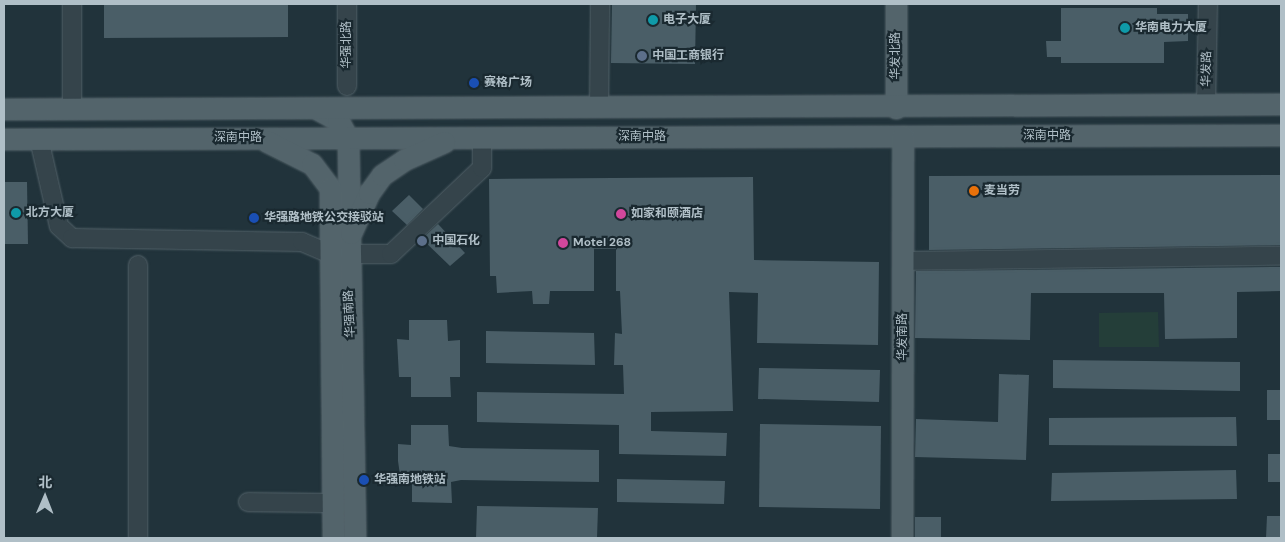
<!DOCTYPE html>
<html>
<head>
<meta charset="utf-8">
<style>
  body { margin:0 }
  #map { position:relative; width:1285px; height:542px; overflow:hidden; background:#21333b; font-family:"DM Sans","Noto Sans SC",sans-serif }
  div>[style] { position:absolute }
  [style*='--x'] { left:calc(var(--x)*1px); top:calc(var(--y)*1px); width:calc(var(--w)*1px); rotate:calc(var(--a)*1deg) }
  .green>* { inset:0; background:#243e39 }
  .building>* { inset:0; background:#4a5e67 }
  .roads { filter:drop-shadow(0 0 1px #536269) drop-shadow(0 0 1px #536269) }
  .minor>* { height:18px; margin:-9px; padding:0 9px; transform-origin:9px; border-radius:9px; background:#35444b }
  .major>* { height:21px; margin:-10.5px; padding:0 10.5px; transform-origin:10.5px; border-radius:10.5px; background:#53646b }
  .dots>* { width:14px; height:14px; translate:-50% -50%; box-sizing:border-box; border:2px solid #1a2930; border-radius:50% }
  span { translate:-50% -50%; white-space:nowrap; text-align:center; line-height:1.15; -webkit-text-stroke:4.5px #1a2930; paint-order:stroke }
  .poi-label { font-size:12px; color:#b0bfc7; font-weight:700 }
  .left { translate:0 -50%; text-align:left }
  .street-label { font-size:12px; color:#b0bfc7 }
  .frame { position:absolute; inset:0; border:5px solid #b0bfc7; pointer-events:none }
  .north { position:absolute; left:20px; top:472px; width:50px; height:50px; -webkit-text-stroke:4px #1a2930; paint-order:stroke; rotate:1deg; font-size:14px; font-weight:700; line-height:20px; text-align:center; color:#b0bfc7 }
  .north::after { content:''; display:block; margin:auto; width:18px; height:22px; background:#b0bfc7; clip-path:polygon(50% 0,100% 100%,50% 72%,0 100%) }
</style>
</head>
<body>
<div id="map">
  <div class="green">
    <div style="clip-path:polygon(1158px 312px,1159px 347px,1099px 347px,1099px 313px)"></div>
  </div>
  <div class="building">
    <div style="clip-path:polygon(104px 4px,288px 4px,288px 37px,104px 38px)"></div>
    <div style="clip-path:polygon(612px 4px,696px 4px,695px 64px,611px 63px)"></div>
    <div style="clip-path:polygon(1061px 8px,1157px 8px,1157px 14px,1188px 14px,1188px 41px,1164px 42px,1164px 63px,1061px 63px,1061px 57px,1047px 57px,1046px 41px,1061px 41px)"></div>
    <div style="clip-path:polygon(1281px 175px,1281px 245px,929px 250px,929px 176px)"></div>
    <div style="clip-path:polygon(753px 177px,754px 260px,879px 262px,878px 345px,757px 343px,758px 293px,729px 292px,733px 411px,651px 412px,651px 431px,727px 433px,726px 456px,619px 454px,619px 425px,477px 422px,477px 392px,624px 394px,623px 365px,614px 365px,615px 333px,622px 334px,620px 291px,616px 291px,616px 249px,594px 249px,594px 291px,550px 291px,549px 304px,533px 304px,532px 291px,497px 293px,496px 276px,490px 276px,489px 179px)"></div>
    <div style="clip-path:polygon(4px 182px,27px 182px,28px 244px,4px 244px)"></div>
    <div style="clip-path:polygon(409px 195px,423px 209px,407px 225px,392px 211px)"></div>
    <div style="clip-path:polygon(438px 224px,465px 253px,450px 266px,422px 239px)"></div>
    <div style="clip-path:polygon(1281px 267px,1281px 291px,1237px 292px,1237px 338px,1165px 339px,1164px 293px,1031px 293px,1030px 340px,915px 338px,916px 271px)"></div>
    <div style="clip-path:polygon(409px 320px,447px 320px,448px 341px,460px 340px,460px 377px,450px 377px,451px 397px,411px 397px,411px 377px,399px 377px,397px 339px,409px 340px)"></div>
    <div style="clip-path:polygon(486px 331px,594px 333px,595px 365px,486px 363px)"></div>
    <div style="clip-path:polygon(1053px 360px,1240px 362px,1240px 391px,1053px 388px)"></div>
    <div style="clip-path:polygon(759px 368px,880px 370px,879px 402px,758px 399px)"></div>
    <div style="clip-path:polygon(999px 374px,1029px 375px,1026px 460px,915px 457px,916px 419px,998px 422px)"></div>
    <div style="clip-path:polygon(1267px 390px,1281px 390px,1281px 420px,1267px 420px)"></div>
    <div style="clip-path:polygon(1236px 417px,1237px 446px,1049px 445px,1049px 418px)"></div>
    <div style="clip-path:polygon(760px 424px,881px 426px,880px 509px,759px 507px)"></div>
    <div style="clip-path:polygon(411px 425px,448px 425px,449px 446px,462px 448px,599px 450px,599px 482px,461px 480px,451px 482px,452px 503px,412px 502px,412px 483px,401px 482px,398px 461px,398px 444px,411px 445px)"></div>
    <div style="clip-path:polygon(1268px 454px,1281px 454px,1281px 482px,1268px 482px)"></div>
    <div style="clip-path:polygon(1236px 470px,1237px 499px,1051px 501px,1052px 473px)"></div>
    <div style="clip-path:polygon(617px 479px,725px 481px,724px 504px,617px 502px)"></div>
    <div style="clip-path:polygon(477px 506px,598px 508px,597px 538px,476px 538px)"></div>
    <div style="clip-path:polygon(1267px 516px,1281px 516px,1281px 538px,1266px 538px)"></div>
    <div style="clip-path:polygon(915px 517px,941px 517px,941px 538px,915px 538px)"></div>
  </div>
  <div class="roads">
    <div class="minor">
      <div style="--x:72;--y:4;--w:105;--a:90"></div>
      <div style="--x:347;--y:86;--w:82;--a:-90"></div>
      <div style="--x:1206;--y:104;--w:100;--a:-88.9"></div>
      <div style="--x:599;--y:108;--w:104;--a:-89.4"></div>
      <div style="--x:39;--y:139;--w:89;--a:77.1"></div>
      <div style="--x:59;--y:226;--w:18;--a:43"></div>
      <div style="--x:72;--y:238;--w:230;--a:1"></div>
      <div style="--x:302;--y:242;--w:30;--a:23"></div>
      <div style="--x:348;--y:254;--w:43;--a:0"></div>
      <div style="--x:391;--y:254;--w:125;--a:-43.4"></div>
      <div style="--x:482;--y:168;--w:30;--a:-90"></div>
      <div style="--x:904;--y:261;--w:377;--a:-0.8"></div>
      <div style="--x:138;--y:265;--w:273;--a:90"></div>
      <div style="--x:248;--y:502;--w:86;--a:0.7"></div>
    </div>
    <div class="major">
      <div style="--x:896;--y:4;--w:104;--a:90"></div>
      <div style="--x:315;--y:108;--w:26;--a:28"></div>
      <div style="--x:338;--y:120;--w:21;--a:62"></div>
      <div style="--x:348;--y:139;--w:399;--a:89"></div>
      <div style="--x:4;--y:109;--w:1277;--a:-0.22"></div>
      <div style="--x:4;--y:139;--w:1277;--a:-0.18"></div>
      <div style="--x:266;--y:141;--w:51;--a:26.6"></div>
      <div style="--x:312;--y:164;--w:30;--a:53"></div>
      <div style="--x:330;--y:188;--w:350;--a:89.5"></div>
      <div style="--x:351;--y:233;--w:44;--a:-65.8"></div>
      <div style="--x:369;--y:193;--w:22;--a:-54"></div>
      <div style="--x:382;--y:175;--w:27;--a:-34"></div>
      <div style="--x:404;--y:160;--w:44;--a:-24.2"></div>
      <div style="--x:902;--y:538;--w:402;--a:-89.9"></div>
    </div>
  </div>
  <div class="dots">
    <div style="left:653px;top:20px;background:#0f9aa8"></div>
    <div style="left:1125px;top:28px;background:#0f9aa8"></div>
    <div style="left:642px;top:56px;background:#5c6f8a"></div>
    <div style="left:474px;top:83px;background:#1a4fb4"></div>
    <div style="left:974px;top:191px;background:#e8710a"></div>
    <div style="left:16px;top:213px;background:#0f9aa8"></div>
    <div style="left:621px;top:214px;background:#d1479c"></div>
    <div style="left:254px;top:218px;background:#1a4fb4"></div>
    <div style="left:422px;top:241px;background:#5c6f8a"></div>
    <div style="left:563px;top:243px;background:#d1479c"></div>
    <div style="left:364px;top:480px;background:#1a4fb4"></div>
  </div>
  <div class="poi-label">
    <span class="left" style="left:663px;top:20px">电子大厦</span>
    <span class="left" style="left:1135px;top:28px">华南电力大厦</span>
    <span class="left" style="left:652px;top:56px">中国工商银行</span>
    <span class="left" style="left:484px;top:83px">赛格广场</span>
    <span class="left" style="left:984px;top:191px">麦当劳</span>
    <span class="left" style="left:26px;top:213px">北方大厦</span>
    <span class="left" style="left:631px;top:214px">如家和颐酒店</span>
    <span class="left" style="left:264px;top:218px">华强路地铁公交接驳站</span>
    <span class="left" style="left:432px;top:241px">中国石化</span>
    <span class="left" style="left:573px;top:243px">Motel 268</span>
    <span class="left" style="left:374px;top:480px">华强南地铁站</span>
  </div>
  <div class="street-label">
    <span style="left:347px;top:45px;rotate:-90deg">华强北路</span>
    <span style="left:896px;top:56px;rotate:-90deg">华发北路</span>
    <span style="left:1207px;top:69px;rotate:-89deg">华发路</span>
    <span style="left:1047px;top:136px">深南中路</span>
    <span style="left:642px;top:137px">深南中路</span>
    <span style="left:238px;top:138px">深南中路</span>
    <span style="left:350px;top:314px;rotate:-93deg">华强南路</span>
    <span style="left:903px;top:337px;rotate:-90deg">华发南路</span>
  </div>
  <div class="frame"></div>
  <div class="north">北</div>
</div>
</body>
</html>
